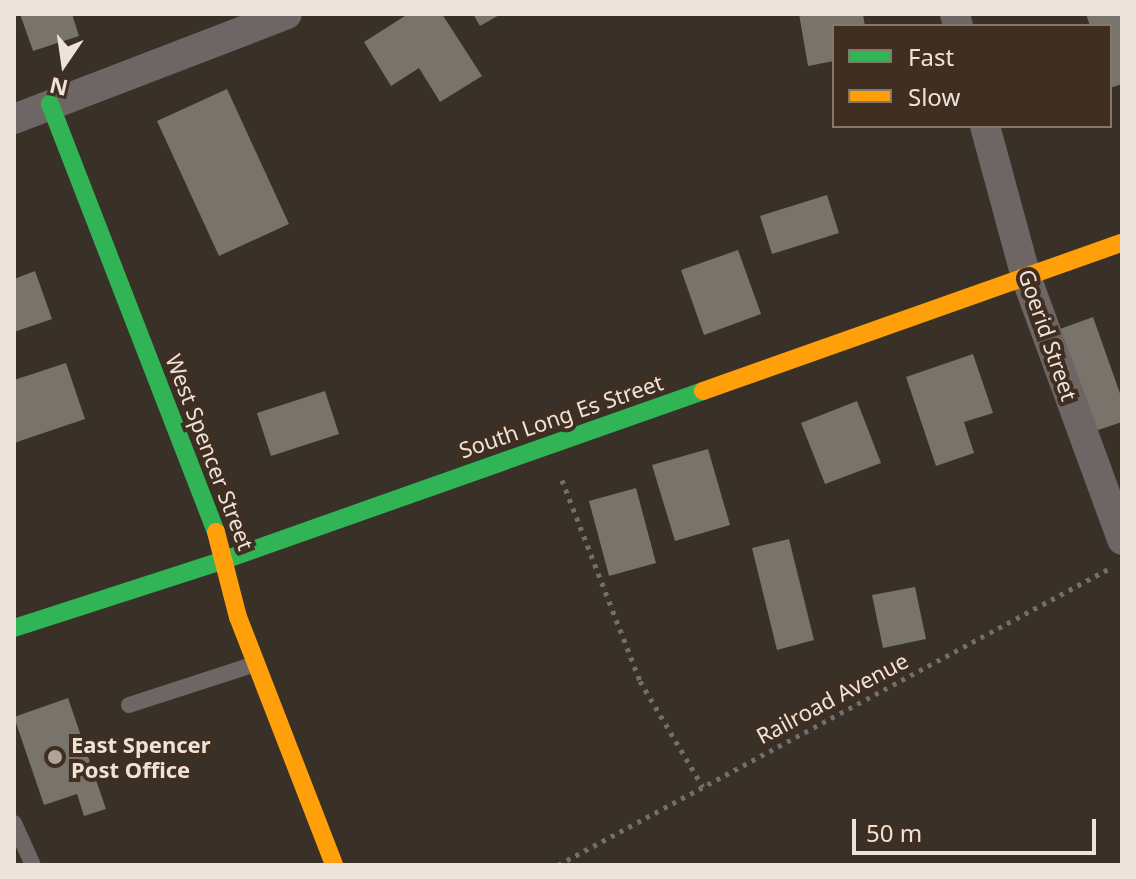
<!DOCTYPE html>
<html>
<head>
<meta charset="utf-8">
<style>
  body { margin:0 }
  #map { position:relative; width:1136px; height:879px; overflow:hidden; background:#393028; font-family:"Noto Sans",sans-serif }
  div>[style] { position:absolute }
  [style*='--x'] { left:calc(var(--x)*1px); top:calc(var(--y)*1px); width:calc(var(--w)*1px); rotate:calc(var(--a)*1deg) }
  .building>* { inset:0; background:#78736b }
  .path>* { height:5px; margin-top:-2.5px; transform-origin:0; background:repeating-linear-gradient(90deg,#746e6a 0 4px,transparent 0 10px) }
  .lane>* { height:16px; margin:-8px; padding:0 8px; transform-origin:8px; border-radius:8px; background:#6d6664 }
  .street>* { height:30px; margin:-15px; padding:0 15px; transform-origin:15px; border-radius:15px; background:#6d6664 }
  .fast>* { height:18px; margin:-9px; padding:0 9px; transform-origin:9px; border-radius:9px; background:#30b455 }
  .slow>* { height:18px; margin:-9px; padding:0 9px; transform-origin:9px; border-radius:9px; background:#ff9f0a }
  .dots>* { width:22px; height:22px; translate:-50% -50%; box-sizing:border-box; border:4px solid #402f21; border-radius:50% }
  span { translate:-50% -50%; white-space:nowrap; text-align:center; line-height:1.15; -webkit-text-stroke:8px #402f21; paint-order:stroke }
  .street-label { font-size:22px; color:#eee3da }
  .poi-label { font-size:22px; color:#eee3da; font-weight:700 }
  .left { translate:0 -50%; text-align:left }
  .frame { position:absolute; inset:0; border:16px solid #eee3da; pointer-events:none }
  .legend { position:absolute; left:832px; top:24px; width:280px; height:104px; box-sizing:border-box; background:#402f21; border:2px solid #86776b; margin:0; padding:10px 14px; list-style:none; font-size:24px; color:#eee3da }
  .legend li { display:flex; align-items:center; gap:16px; height:40px }
  .legend b { width:40px; border:2px solid #86776b }
  .north { position:absolute; left:24px; top:24px; width:80px; height:80px; -webkit-text-stroke:6px #402f21; paint-order:stroke; rotate:193deg; font-size:22px; font-weight:700; line-height:32px; text-align:center; color:#eee3da }
  .north::after { content:''; display:block; margin:auto; width:28px; height:36px; background:#eee3da; clip-path:polygon(50% 0,100% 100%,50% 72%,0 100%) }
  .scale { position:absolute; left:852px; top:819px; width:244px; height:36px; box-sizing:border-box; border:4px solid #eee3da; border-top:0; padding-left:10px; font-size:24px; line-height:28px; white-space:nowrap; color:#eee3da; -webkit-text-stroke:6px #402f21; paint-order:stroke }
</style>
</head>
<body>
<div id="map">
  <div class="building">
    <div style="clip-path:polygon(20px 14px,72px 14px,79px 36px,33px 51px)"></div>
    <div style="clip-path:polygon(408px 14px,442px 14px,482px 76px,440px 102px,419px 68px,391px 86px,364px 42px)"></div>
    <div style="clip-path:polygon(473px 14px,501px 14px,480px 26px)"></div>
    <div style="clip-path:polygon(799px 14px,863px 14px,865px 26px,834px 26px,834px 61px,808px 66px)"></div>
    <div style="clip-path:polygon(1086px 14px,1122px 14px,1122px 84px,1110px 88px,1110px 26px,1090px 26px)"></div>
    <div style="clip-path:polygon(227px 89px,289px 224px,219px 256px,157px 121px)"></div>
    <div style="clip-path:polygon(827px 195px,839px 233px,772px 254px,760px 216px)"></div>
    <div style="clip-path:polygon(738px 250px,761px 314px,704px 335px,681px 270px)"></div>
    <div style="clip-path:polygon(35px 271px,52px 319px,14px 332px,14px 279px)"></div>
    <div style="clip-path:polygon(1093px 317px,1122px 399px,1122px 422px,1095px 431px,1060px 329px)"></div>
    <div style="clip-path:polygon(973px 354px,993px 413px,964px 422px,974px 453px,936px 466px,906px 377px)"></div>
    <div style="clip-path:polygon(66px 363px,85px 419px,14px 443px,14px 380px)"></div>
    <div style="clip-path:polygon(325px 391px,339px 434px,271px 456px,257px 413px)"></div>
    <div style="clip-path:polygon(857px 401px,881px 463px,825px 484px,801px 423px)"></div>
    <div style="clip-path:polygon(708px 449px,730px 525px,675px 541px,652px 465px)"></div>
    <div style="clip-path:polygon(636px 488px,656px 563px,609px 576px,589px 501px)"></div>
    <div style="clip-path:polygon(789px 539px,814px 640px,777px 650px,752px 548px)"></div>
    <div style="clip-path:polygon(915px 587px,926px 639px,883px 648px,872px 595px)"></div>
    <div style="clip-path:polygon(68px 698px,106px 809px,84px 816px,77px 794px,44px 805px,14px 717px)"></div>
  </div>
  <div class="path">
    <div style="--x:562;--y:480;--w:216;--a:68.8"></div>
    <div style="--x:640;--y:681;--w:123;--a:59.3"></div>
    <div style="--x:558;--y:865;--w:627;--a:-28.28"></div>
  </div>
  <div class="lane">
    <div style="--x:129;--y:705;--w:133;--a:-18"></div>
    <div style="--x:14;--y:823;--w:46;--a:65.7"></div>
  </div>
  <div class="street">
    <div style="--x:955;--y:14;--w:12;--a:76"></div>
    <div style="--x:14;--y:119;--w:292;--a:-21"></div>
    <div style="--x:985;--y:126;--w:156;--a:74.8"></div>
    <div style="--x:1026;--y:277;--w:280;--a:69.9"></div>
  </div>
  <div class="fast">
    <div style="--x:50;--y:104;--w:459;--a:68.8"></div>
    <div style="--x:14;--y:628;--w:224;--a:-17.9"></div>
    <div style="--x:227;--y:559;--w:505;--a:-19.44"></div>
  </div>
  <div class="slow">
    <div style="--x:703;--y:391;--w:444;--a:-19.5"></div>
    <div style="--x:216;--y:532;--w:88;--a:75.5"></div>
    <div style="--x:238;--y:617;--w:266;--a:68.8"></div>
  </div>
  <div class="dots">
    <div style="left:55px;top:757px;background:#afa49c"></div>
  </div>
  <div class="street-label">
    <span style="left:1048px;top:335px;rotate:71deg">Goerid Street</span>
    <span style="left:561px;top:416px;rotate:-19deg">South Long Es Street</span>
    <span style="left:210px;top:452px;rotate:69deg">West Spencer Street</span>
    <span style="left:832px;top:698px;rotate:-28deg">Railroad Avenue</span>
  </div>
  <div class="poi-label">
    <span class="left" style="left:71px;top:757px">East Spencer<br>Post Office</span>
  </div>
  <div class="frame"></div>
  <ul class="legend">
  <li><b style="height:10px;background:#30b455"></b>Fast</li>
  <li><b style="height:10px;background:#ff9f0a"></b>Slow</li>
  </ul>
  <div class="north">N</div>
  <div class="scale">50 m</div>
</div>
</body>
</html>
